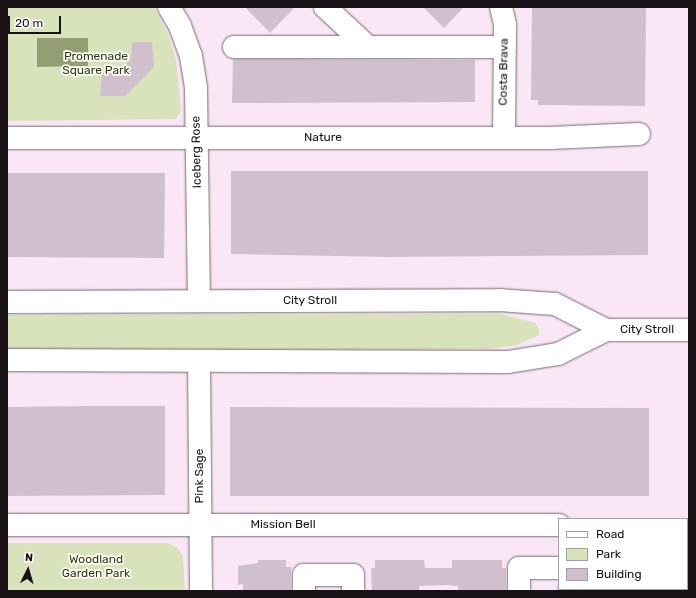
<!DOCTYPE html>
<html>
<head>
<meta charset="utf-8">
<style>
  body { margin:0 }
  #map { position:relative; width:696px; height:598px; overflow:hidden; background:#f9e7f5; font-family:Rubik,sans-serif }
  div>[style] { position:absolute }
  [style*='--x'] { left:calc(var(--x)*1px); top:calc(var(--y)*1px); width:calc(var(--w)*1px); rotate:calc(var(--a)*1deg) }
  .green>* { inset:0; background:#d8e2bb }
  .water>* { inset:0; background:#949e73 }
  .building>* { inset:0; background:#d0bfcc }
  .roads { filter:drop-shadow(0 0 1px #796a76) drop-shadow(0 0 1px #796a76) }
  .minor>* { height:22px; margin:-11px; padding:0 11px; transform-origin:11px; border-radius:11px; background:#fff }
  span { translate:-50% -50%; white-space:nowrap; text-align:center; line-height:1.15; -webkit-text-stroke:3.5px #fff; paint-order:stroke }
  .park-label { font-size:12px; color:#333c06 }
  .street-label { font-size:12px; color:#181217 }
  .frame { position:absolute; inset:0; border:8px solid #181217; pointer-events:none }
  .legend { position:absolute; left:558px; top:518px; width:130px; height:72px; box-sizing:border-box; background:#fff; border:1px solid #a3a0a2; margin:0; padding:5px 7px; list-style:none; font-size:12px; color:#181217 }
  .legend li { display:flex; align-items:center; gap:8px; height:20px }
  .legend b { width:20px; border:1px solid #a3a0a2 }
  .north { position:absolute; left:8px; top:550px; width:40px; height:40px; -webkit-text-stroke:3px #fff; paint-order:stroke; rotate:5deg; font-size:11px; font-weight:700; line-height:16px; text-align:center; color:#181217 }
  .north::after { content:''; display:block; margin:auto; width:14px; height:18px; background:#181217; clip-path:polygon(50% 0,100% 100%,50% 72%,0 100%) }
  .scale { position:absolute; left:8px; top:16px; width:53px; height:18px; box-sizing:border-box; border:2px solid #181217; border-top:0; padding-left:5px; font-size:12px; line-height:14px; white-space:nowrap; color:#181217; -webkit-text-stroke:3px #fff; paint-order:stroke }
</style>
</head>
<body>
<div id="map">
  <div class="green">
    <div style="clip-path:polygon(7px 7px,154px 7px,168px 34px,176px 59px,181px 110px,176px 119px,7px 121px)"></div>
    <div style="clip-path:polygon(501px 314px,535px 323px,539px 329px,539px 335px,517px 345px,487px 349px,7px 351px,7px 315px)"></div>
    <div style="clip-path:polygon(7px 543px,168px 543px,177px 548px,183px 556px,185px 591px,7px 591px)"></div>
  </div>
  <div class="water">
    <div style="clip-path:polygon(37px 38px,88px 38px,88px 66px,37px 67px)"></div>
  </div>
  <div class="building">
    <div style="clip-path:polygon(245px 7px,295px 7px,270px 33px)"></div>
    <div style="clip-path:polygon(423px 7px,464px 7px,444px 28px)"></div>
    <div style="clip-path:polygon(532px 7px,646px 7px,645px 106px,538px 105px,538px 100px,531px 100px)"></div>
    <div style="clip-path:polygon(132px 42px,152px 42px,154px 67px,125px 96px,100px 96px,102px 73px,118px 72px,131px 59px)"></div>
    <div style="clip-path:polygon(233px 59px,475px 60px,475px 102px,232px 103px)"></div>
    <div style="clip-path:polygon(231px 171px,648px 171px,648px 255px,391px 257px,231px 254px)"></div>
    <div style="clip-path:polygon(7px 173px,165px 173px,164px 258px,7px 257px)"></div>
    <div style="clip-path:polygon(89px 406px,165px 406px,165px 495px,7px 496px,7px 407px)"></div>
    <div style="clip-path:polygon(230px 407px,649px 408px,649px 496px,230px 496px)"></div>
    <div style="clip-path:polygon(258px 560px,286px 560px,286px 567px,291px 567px,291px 591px,243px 591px,243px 584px,238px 585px,238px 566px,258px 563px)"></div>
    <div style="clip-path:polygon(375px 560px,424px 560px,425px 568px,452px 568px,452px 560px,502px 560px,502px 568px,506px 568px,506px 591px,458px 591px,458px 586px,447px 585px,419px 586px,419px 591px,372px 591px,371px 568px,375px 568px)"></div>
  </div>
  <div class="roads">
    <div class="minor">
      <div style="--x:169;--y:7;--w:22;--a:60"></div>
      <div style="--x:180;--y:26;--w:32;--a:70"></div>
      <div style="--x:191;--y:56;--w:32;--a:81"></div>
      <div style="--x:196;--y:88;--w:213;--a:89.2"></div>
      <div style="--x:325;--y:7;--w:57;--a:42.9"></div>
      <div style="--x:501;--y:7;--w:18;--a:77"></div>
      <div style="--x:505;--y:25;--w:113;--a:90.5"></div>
      <div style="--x:234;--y:47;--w:271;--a:0"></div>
      <div style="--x:7;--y:138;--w:543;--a:0"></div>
      <div style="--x:550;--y:138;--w:89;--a:-2.6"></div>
      <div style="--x:7;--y:302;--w:492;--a:-0.2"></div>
      <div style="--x:499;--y:300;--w:56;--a:4.1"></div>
      <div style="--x:555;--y:304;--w:57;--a:27"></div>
      <div style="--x:7;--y:360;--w:501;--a:0.23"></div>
      <div style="--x:508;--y:362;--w:51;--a:-9.1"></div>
      <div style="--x:558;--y:354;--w:54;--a:-26.6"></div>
      <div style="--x:606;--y:330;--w:83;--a:0"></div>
      <div style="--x:199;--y:361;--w:230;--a:89.5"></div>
      <div style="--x:7;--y:525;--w:552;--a:0"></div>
      <div style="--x:570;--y:589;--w:2;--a:90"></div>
      <div style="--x:304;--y:591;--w:16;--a:-90"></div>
      <div style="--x:304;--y:575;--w:49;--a:0"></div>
      <div style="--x:353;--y:575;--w:16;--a:90"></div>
      <div style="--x:519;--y:591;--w:23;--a:-90"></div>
      <div style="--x:519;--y:568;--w:40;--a:0"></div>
    </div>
  </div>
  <div class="park-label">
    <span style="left:96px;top:64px">Promenade<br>Square Park</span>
    <span style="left:96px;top:567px">Woodland<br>Garden Park</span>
  </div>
  <div class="street-label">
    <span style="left:504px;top:72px;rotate:-89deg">Costa Brava</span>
    <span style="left:323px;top:138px">Nature</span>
    <span style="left:197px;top:152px;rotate:-91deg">Iceberg Rose</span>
    <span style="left:310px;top:301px">City Stroll</span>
    <span style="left:647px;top:330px">City Stroll</span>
    <span style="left:200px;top:476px;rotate:-90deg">Pink Sage</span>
    <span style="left:283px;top:525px">Mission Bell</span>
  </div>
  <div class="frame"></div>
  <ul class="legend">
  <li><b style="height:5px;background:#fff"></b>Road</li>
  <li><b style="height:11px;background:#d8e2bb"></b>Park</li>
  <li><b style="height:11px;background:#d0bfcc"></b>Building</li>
  </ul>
  <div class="north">N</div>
  <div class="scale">20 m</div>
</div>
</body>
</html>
